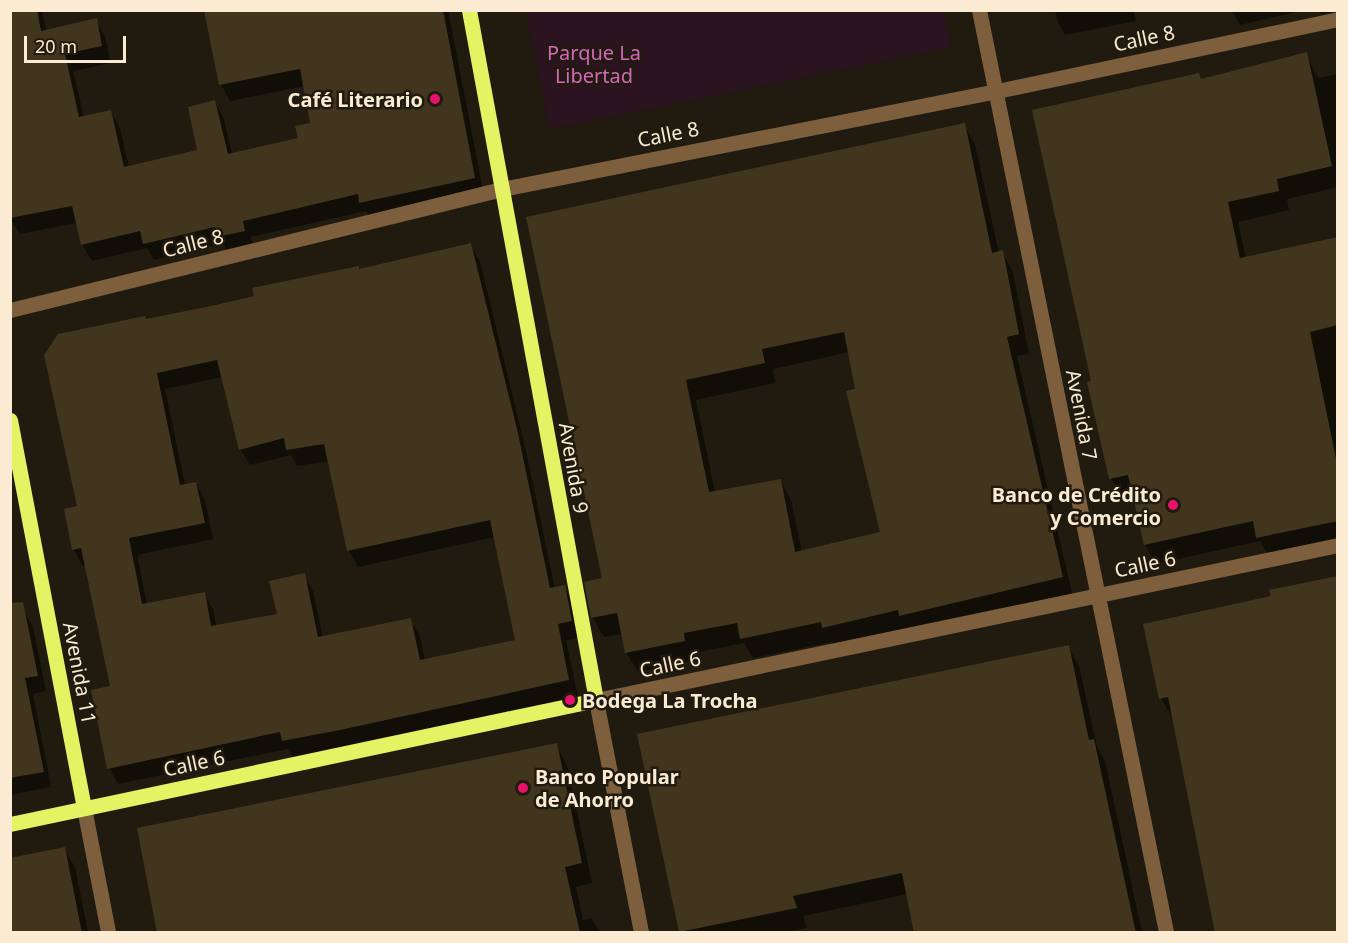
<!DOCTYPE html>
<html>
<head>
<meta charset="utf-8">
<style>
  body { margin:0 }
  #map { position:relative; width:1348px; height:943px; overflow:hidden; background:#211b0f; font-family:"Noto Sans",sans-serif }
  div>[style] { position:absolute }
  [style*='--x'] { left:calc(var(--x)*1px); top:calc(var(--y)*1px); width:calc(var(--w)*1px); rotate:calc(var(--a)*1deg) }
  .green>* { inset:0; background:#2b1320 }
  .shadow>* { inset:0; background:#0007 }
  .building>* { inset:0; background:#41361d }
  .minor>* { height:15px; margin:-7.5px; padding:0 7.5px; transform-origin:7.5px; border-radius:7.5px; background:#7d5f3e }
  .major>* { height:15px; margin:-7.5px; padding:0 7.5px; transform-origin:7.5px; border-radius:7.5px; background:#e3f363 }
  .dots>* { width:16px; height:16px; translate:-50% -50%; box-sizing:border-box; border:3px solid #211b0f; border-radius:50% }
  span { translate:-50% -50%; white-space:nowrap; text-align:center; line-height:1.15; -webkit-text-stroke:5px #211b0f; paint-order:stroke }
  .street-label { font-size:20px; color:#fcebd3 }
  .park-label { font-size:20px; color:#d665bc }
  .poi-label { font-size:20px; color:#fcebd3; font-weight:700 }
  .right { translate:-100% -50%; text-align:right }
  .left { translate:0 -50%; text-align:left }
  .frame { position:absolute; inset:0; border:12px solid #fcebd3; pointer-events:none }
  .scale { position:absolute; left:24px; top:36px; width:102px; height:27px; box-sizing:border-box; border:3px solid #fcebd3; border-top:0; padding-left:8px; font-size:18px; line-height:21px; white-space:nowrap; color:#fcebd3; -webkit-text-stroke:4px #211b0f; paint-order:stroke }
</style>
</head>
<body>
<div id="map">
  <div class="green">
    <div style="clip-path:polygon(526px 11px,943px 11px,951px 47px,550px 129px)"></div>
  </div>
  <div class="shadow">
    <div style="clip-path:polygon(10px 10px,42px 10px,46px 31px,96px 20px,105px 37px,111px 63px,73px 71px,84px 117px,110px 111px,120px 128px,129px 167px,199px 151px,215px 102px,224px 119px,232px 154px,299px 139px,312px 124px,305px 86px,230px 101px,221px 84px,206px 10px,448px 10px,484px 195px,370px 219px,366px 211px,251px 237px,253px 247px,228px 253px,223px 243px,154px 260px,147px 248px,92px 261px,82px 244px,77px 223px,20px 234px,10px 218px)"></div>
    <div style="clip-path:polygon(1055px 10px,1133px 10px,1136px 21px,1065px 35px,1058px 23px)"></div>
    <div style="clip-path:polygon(1232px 10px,1305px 10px,1240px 25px)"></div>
    <div style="clip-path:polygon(1318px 10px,1338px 10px,1338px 11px,1321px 14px)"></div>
    <div style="clip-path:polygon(1306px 54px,1318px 78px,1338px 74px,1338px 187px,1287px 199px,1289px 210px,1238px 222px,1246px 258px,1338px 238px,1338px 543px,1269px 557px,1260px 541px,1156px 564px,1145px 545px,1134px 495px,1122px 498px,1111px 478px,1093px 382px,1199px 75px,1202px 80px)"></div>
    <div style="clip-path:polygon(evenodd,964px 125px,975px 144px,999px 253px,1002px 252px,1013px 272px,1029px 354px,1017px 356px,1073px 597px,835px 647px,832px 642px,753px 658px,744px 643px,694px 653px,696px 660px,638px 672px,626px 652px,623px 634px,604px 637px,592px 617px,604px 579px,528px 218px,964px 125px,849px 352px,881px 533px,802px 552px,791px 500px,780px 480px,715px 492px,696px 400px,775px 383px,773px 369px,849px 352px)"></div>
    <div style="clip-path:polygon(evenodd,470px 245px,480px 261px,526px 451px,555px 589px,564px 587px,574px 603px,580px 638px,566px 640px,578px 697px,293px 757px,288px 749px,118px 784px,109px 768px,111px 687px,86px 565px,83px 566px,74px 550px,79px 507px,146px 321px,470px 245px,222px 377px,240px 449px,250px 465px,291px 455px,297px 466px,330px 461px,349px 551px,358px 567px,495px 537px,517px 641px,425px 661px,420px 636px,410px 619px,323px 638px,313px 591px,304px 575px,278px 615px,217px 627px,213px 610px,204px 593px,147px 604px,137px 555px,213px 539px,205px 500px,196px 483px,185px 485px,165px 389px,222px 377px)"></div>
    <div style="clip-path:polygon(1272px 597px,1173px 719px,1161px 698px)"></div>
    <div style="clip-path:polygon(24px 612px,33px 627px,46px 691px,33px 694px,51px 787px,10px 795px,10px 614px)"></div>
    <div style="clip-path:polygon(1068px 646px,1079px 666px,1097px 747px,1105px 761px,1142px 932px,916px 932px,908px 894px,803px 916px,807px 928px,785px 932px,681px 932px,639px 735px)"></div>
    <div style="clip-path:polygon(556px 745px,567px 765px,592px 883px,576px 887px,583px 920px,591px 918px,600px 932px,159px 932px)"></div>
    <div style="clip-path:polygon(64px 849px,75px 867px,88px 932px,10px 932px)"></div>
  </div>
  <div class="building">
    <div style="clip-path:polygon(10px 10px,37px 10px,41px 31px,97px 18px,102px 46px,65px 54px,79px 117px,111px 110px,124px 167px,197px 150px,188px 107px,215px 100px,228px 154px,298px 138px,295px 126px,310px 123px,300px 69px,219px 85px,204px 10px,443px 10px,475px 178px,359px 203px,358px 194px,243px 221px,245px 231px,217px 237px,215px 227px,143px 244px,140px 231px,81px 245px,72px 206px,10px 218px)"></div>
    <div style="clip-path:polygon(1307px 52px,1332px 166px,1277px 179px,1279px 191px,1228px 202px,1240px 258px,1338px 237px,1338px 325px,1310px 332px,1338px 468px,1338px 521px,1256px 538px,1253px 521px,1144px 545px,1128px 475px,1109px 479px,1087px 382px,1091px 381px,1032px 110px,1199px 73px,1201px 79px)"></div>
    <div style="clip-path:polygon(evenodd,965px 123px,992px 253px,1003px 250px,1019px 334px,1007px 337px,1063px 577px,899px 616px,898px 610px,822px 628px,821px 622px,740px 639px,737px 623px,684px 633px,685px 641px,625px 653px,617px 613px,591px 618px,584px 582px,602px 578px,526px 217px,965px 123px,844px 332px,855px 389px,846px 391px,880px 532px,795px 552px,781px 479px,709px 492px,686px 380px,765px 363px,762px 349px,844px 332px)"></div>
    <div style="clip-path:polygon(evenodd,471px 243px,518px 433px,550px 588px,565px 585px,572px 621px,558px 624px,569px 680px,340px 730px,282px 741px,280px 732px,107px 769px,91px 690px,110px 686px,81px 548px,72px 550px,64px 509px,77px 506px,44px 355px,58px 334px,145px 316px,146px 319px,206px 307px,254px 296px,252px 288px,359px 266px,359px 269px,471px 243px,217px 360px,239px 450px,284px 438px,286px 450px,324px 444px,347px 551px,490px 520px,515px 640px,420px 660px,411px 618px,318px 637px,305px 573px,269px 581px,277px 614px,211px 626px,205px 592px,142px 604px,129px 538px,205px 523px,196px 482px,180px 485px,157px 373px,217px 360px)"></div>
    <div style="clip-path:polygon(1338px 576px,1338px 933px,1215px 933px,1168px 697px,1159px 699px,1143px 624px,1271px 596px,1269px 590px)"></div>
    <div style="clip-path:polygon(23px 602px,38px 676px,25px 678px,44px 772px,10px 778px,10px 603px)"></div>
    <div style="clip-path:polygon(1069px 645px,1089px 740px,1094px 739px,1136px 933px,914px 933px,902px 873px,793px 896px,797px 908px,679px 932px,637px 734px)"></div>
    <div style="clip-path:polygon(557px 743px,582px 863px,565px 867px,580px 933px,157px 933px,137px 828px)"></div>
    <div style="clip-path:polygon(65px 847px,82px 933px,10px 933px,10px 858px)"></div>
  </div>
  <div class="minor">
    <div style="--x:979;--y:10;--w:941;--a:78.53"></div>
    <div style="--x:10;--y:310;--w:507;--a:-13.82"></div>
    <div style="--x:502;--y:189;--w:505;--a:-11.2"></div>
    <div style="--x:997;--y:91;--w:349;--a:-11.9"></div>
    <div style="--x:84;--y:808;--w:126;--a:79"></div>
    <div style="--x:641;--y:932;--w:236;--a:-101"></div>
    <div style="--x:596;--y:700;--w:758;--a:-11.8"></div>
  </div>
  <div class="major">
    <div style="--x:10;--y:420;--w:395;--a:79.2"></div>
    <div style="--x:10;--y:824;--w:599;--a:-11.95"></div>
    <div style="--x:596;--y:700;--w:702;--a:-100.43"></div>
  </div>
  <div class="dots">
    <div style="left:435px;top:99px;background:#e9126b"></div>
    <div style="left:1173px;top:505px;background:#e9126b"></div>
    <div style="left:570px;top:700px;background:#e9126b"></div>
    <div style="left:523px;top:788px;background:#e9126b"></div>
  </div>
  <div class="street-label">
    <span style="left:1144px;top:38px;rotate:-12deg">Calle 8</span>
    <span style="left:668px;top:134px;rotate:-11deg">Calle 8</span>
    <span style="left:193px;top:243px;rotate:-14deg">Calle 8</span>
    <span style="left:1082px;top:415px;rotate:79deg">Avenida 7</span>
    <span style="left:574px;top:468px;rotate:80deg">Avenida 9</span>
    <span style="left:1145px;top:564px;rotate:-12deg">Calle 6</span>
    <span style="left:670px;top:664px;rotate:-12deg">Calle 6</span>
    <span style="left:80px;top:673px;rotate:79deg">Avenida 11</span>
    <span style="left:194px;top:763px;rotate:-12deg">Calle 6</span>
  </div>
  <div class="park-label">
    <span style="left:594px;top:64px">Parque La<br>Libertad</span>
  </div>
  <div class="poi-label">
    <span class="right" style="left:423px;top:99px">Café Literario</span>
    <span class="right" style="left:1161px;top:506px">Banco de Crédito<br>y Comercio</span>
    <span class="left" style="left:582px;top:700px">Bodega La Trocha</span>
    <span class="left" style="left:535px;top:788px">Banco Popular<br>de Ahorro</span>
  </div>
  <div class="frame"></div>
  <div class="scale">20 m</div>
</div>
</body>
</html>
